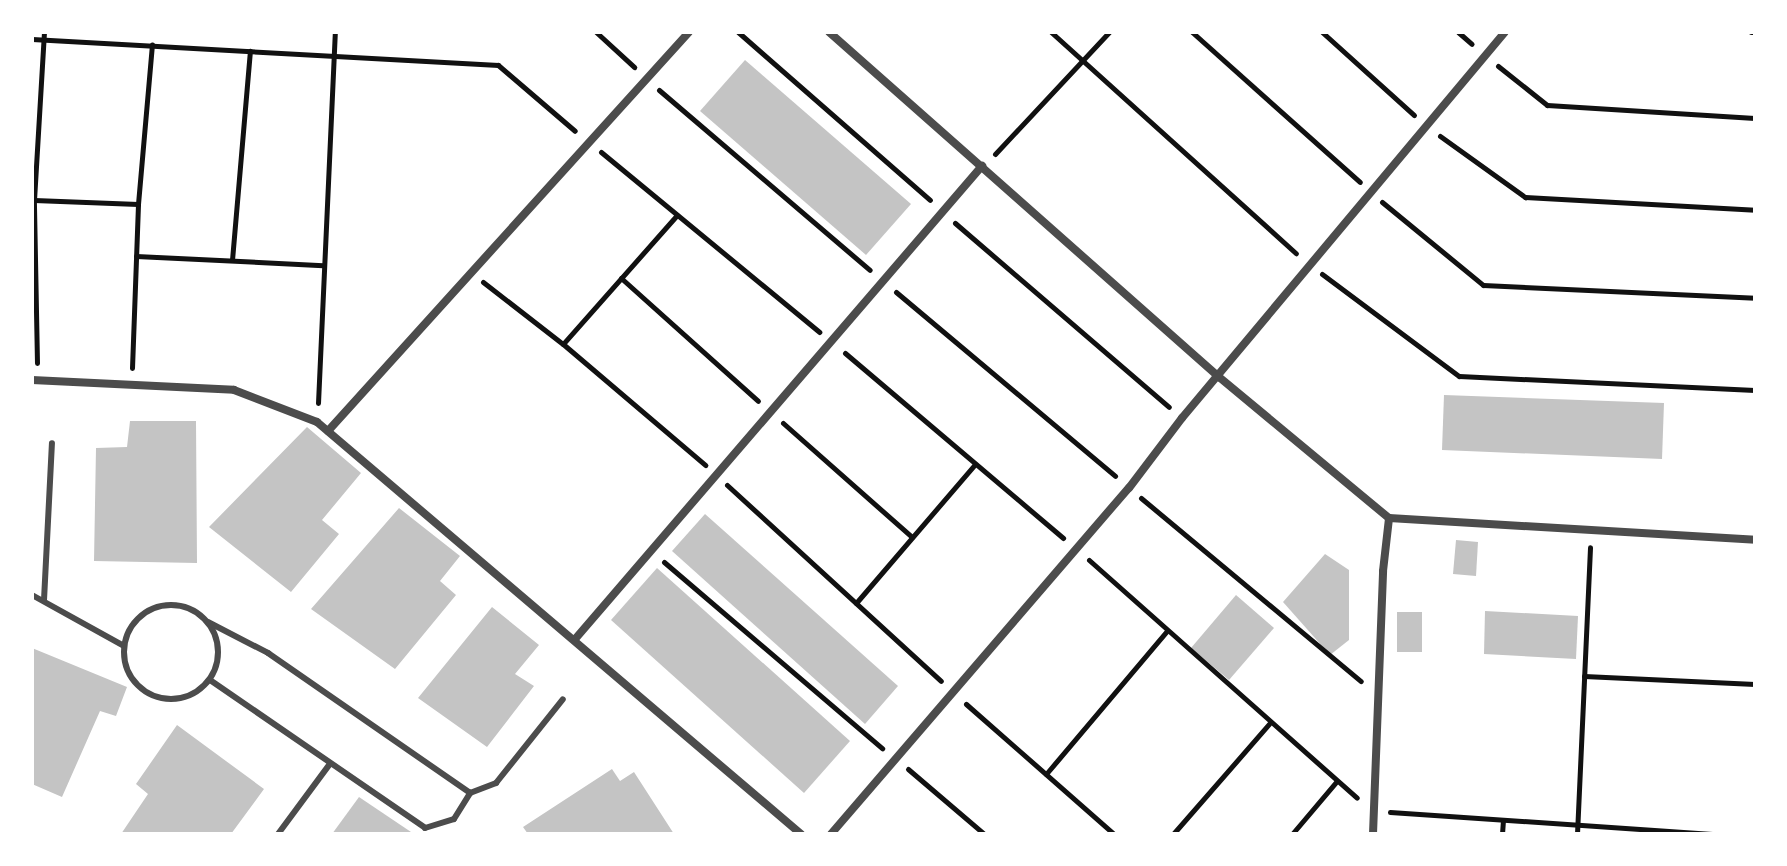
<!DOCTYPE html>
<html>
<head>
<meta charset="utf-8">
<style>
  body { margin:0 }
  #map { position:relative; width:1787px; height:866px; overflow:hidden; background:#fff; font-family:Georgia,serif }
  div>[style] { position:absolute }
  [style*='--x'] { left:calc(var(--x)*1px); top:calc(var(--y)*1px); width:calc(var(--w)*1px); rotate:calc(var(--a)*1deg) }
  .building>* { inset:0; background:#c4c4c4 }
  .path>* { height:5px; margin:-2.5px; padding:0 2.5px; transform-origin:2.5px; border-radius:2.5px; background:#111 }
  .service>* { height:6px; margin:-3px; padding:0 3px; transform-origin:3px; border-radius:3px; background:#4c4c4c }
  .service>.ring { margin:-3px; padding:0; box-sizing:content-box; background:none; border:6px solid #4c4c4c; border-radius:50% }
  .minor>* { height:8px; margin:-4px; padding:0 4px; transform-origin:4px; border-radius:4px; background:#4c4c4c }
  span { translate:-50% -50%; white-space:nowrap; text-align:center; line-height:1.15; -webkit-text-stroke:8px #fff; paint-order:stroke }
  .frame { position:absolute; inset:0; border:34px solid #fff; pointer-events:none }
</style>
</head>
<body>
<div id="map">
  <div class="building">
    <div style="clip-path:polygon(745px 60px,911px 204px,866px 255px,700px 111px)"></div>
    <div style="clip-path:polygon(1444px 395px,1664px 403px,1662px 459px,1442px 450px)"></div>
    <div style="clip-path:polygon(130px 421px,196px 421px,197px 563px,94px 561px,96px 448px,127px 447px)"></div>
    <div style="clip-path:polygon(307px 427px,361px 473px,322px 520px,339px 534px,291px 592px,209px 527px)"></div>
    <div style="clip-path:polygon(399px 508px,460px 556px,440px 581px,456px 595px,395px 669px,311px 609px)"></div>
    <div style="clip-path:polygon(705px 514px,898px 686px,865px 724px,672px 551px)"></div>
    <div style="clip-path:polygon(1456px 540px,1478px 542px,1476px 576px,1453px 574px)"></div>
    <div style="clip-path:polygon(1325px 554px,1349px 570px,1349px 640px,1330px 655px,1283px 602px)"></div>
    <div style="clip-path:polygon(657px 568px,850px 741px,804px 793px,611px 620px)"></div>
    <div style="clip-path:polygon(1236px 595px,1274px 628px,1229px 680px,1191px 648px)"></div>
    <div style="clip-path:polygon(492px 607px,539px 645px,515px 674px,534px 686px,487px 747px,418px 698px)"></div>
    <div style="clip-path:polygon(1485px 611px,1578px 616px,1576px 659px,1484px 654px)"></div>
    <div style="clip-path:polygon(1397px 612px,1422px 612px,1422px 652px,1397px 652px)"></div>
    <div style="clip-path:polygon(32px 648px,127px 687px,116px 716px,100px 711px,62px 797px,32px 784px)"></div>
    <div style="clip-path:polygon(177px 725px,264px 789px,231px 834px,121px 834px,148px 794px,136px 784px)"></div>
    <div style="clip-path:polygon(612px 769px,620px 781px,634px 772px,674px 834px,528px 834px,523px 827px)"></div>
    <div style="clip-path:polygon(359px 797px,414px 834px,332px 834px)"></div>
  </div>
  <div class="path">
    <div style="--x:596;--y:32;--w:52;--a:42.6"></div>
    <div style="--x:738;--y:32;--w:255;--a:41.2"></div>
    <div style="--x:1051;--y:32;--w:330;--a:42.1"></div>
    <div style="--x:1192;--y:32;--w:225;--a:41.8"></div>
    <div style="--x:1322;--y:32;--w:124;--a:42.1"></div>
    <div style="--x:1458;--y:32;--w:18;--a:41"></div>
    <div style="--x:1751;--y:32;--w:4;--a:0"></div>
    <div style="--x:32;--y:39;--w:467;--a:3.2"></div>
    <div style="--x:498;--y:65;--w:101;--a:40.6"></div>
    <div style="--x:1498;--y:66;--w:63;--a:38.5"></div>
    <div style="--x:1547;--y:105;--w:208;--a:3.6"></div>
    <div style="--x:659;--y:90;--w:277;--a:40.5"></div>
    <div style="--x:1440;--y:136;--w:105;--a:35.7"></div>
    <div style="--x:1525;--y:197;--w:230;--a:3.2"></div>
    <div style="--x:601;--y:152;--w:283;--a:39.5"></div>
    <div style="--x:995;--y:154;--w:167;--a:-46.9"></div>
    <div style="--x:34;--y:200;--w:104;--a:2.2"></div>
    <div style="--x:1382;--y:202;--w:131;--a:39.4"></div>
    <div style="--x:1483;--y:285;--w:272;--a:2.7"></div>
    <div style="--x:677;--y:215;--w:172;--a:131.5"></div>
    <div style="--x:563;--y:344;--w:187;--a:40.4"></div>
    <div style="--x:955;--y:223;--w:282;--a:40.7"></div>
    <div style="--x:136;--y:256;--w:187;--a:2.8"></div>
    <div style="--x:232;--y:260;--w:210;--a:-85.1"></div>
    <div style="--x:1322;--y:274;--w:171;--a:36.7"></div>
    <div style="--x:1459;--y:376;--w:296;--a:2.7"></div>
    <div style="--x:621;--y:278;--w:184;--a:41.9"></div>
    <div style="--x:483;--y:282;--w:101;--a:37.8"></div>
    <div style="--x:896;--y:292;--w:286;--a:40"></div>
    <div style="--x:845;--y:353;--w:286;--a:40.3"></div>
    <div style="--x:37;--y:363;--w:163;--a:-91.1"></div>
    <div style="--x:34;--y:200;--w:168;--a:-86.6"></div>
    <div style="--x:132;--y:368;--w:164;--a:-87.9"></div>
    <div style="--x:138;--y:204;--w:160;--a:-85"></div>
    <div style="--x:318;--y:403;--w:371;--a:-87.4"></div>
    <div style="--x:783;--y:423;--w:172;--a:41.5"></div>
    <div style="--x:727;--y:485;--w:290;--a:42.5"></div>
    <div style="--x:1141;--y:498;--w:286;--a:39.8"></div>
    <div style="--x:1089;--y:560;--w:358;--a:41.6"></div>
    <div style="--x:664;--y:562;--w:287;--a:40.5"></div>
    <div style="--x:856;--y:603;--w:183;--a:-49.4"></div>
    <div style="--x:1584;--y:676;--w:171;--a:2.7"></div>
    <div style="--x:966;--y:704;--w:197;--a:41.3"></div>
    <div style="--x:908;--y:769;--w:100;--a:40.5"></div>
    <div style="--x:1046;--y:774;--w:187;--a:-49.8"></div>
    <div style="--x:1390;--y:812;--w:323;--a:3.9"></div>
    <div style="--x:1173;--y:834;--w:146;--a:-48.9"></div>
    <div style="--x:1292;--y:834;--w:68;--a:-49.8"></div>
    <div style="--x:1502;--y:834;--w:13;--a:-86"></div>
    <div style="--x:1577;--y:834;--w:287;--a:-87.4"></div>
  </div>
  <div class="service">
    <div style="--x:32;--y:595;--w:105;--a:29"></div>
    <div style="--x:44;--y:600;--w:157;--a:-87.1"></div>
    <div class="ring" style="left:124px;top:605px;width:88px;height:88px"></div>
    <div style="--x:208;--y:622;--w:68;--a:27.3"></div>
    <div style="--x:268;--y:653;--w:246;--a:34.7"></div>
    <div style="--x:470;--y:793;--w:28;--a:-21"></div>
    <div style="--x:496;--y:783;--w:107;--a:-51.4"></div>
    <div style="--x:210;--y:680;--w:261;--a:34.5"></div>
    <div style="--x:425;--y:828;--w:30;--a:-17"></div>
    <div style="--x:454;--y:819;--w:31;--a:-58"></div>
    <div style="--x:278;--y:834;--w:86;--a:-53.5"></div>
  </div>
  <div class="minor">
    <div style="--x:829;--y:32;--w:521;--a:41.5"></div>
    <div style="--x:1219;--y:377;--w:221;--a:39.7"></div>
    <div style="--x:1389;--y:518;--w:367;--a:3.4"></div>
    <div style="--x:32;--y:380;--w:202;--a:2.8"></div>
    <div style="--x:234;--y:390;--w:89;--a:21.1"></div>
    <div style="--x:317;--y:422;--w:636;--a:40.41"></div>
    <div style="--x:328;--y:431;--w:538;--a:-47.86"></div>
    <div style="--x:576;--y:638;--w:623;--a:-49.3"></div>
    <div style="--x:831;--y:834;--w:457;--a:-49.3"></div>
    <div style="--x:1129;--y:488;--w:88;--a:-52.9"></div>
    <div style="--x:1182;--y:418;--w:503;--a:-50.08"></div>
    <div style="--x:1373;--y:834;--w:263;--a:-87.8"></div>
    <div style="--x:1383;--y:571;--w:53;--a:-83.5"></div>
  </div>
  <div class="frame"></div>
</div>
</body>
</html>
